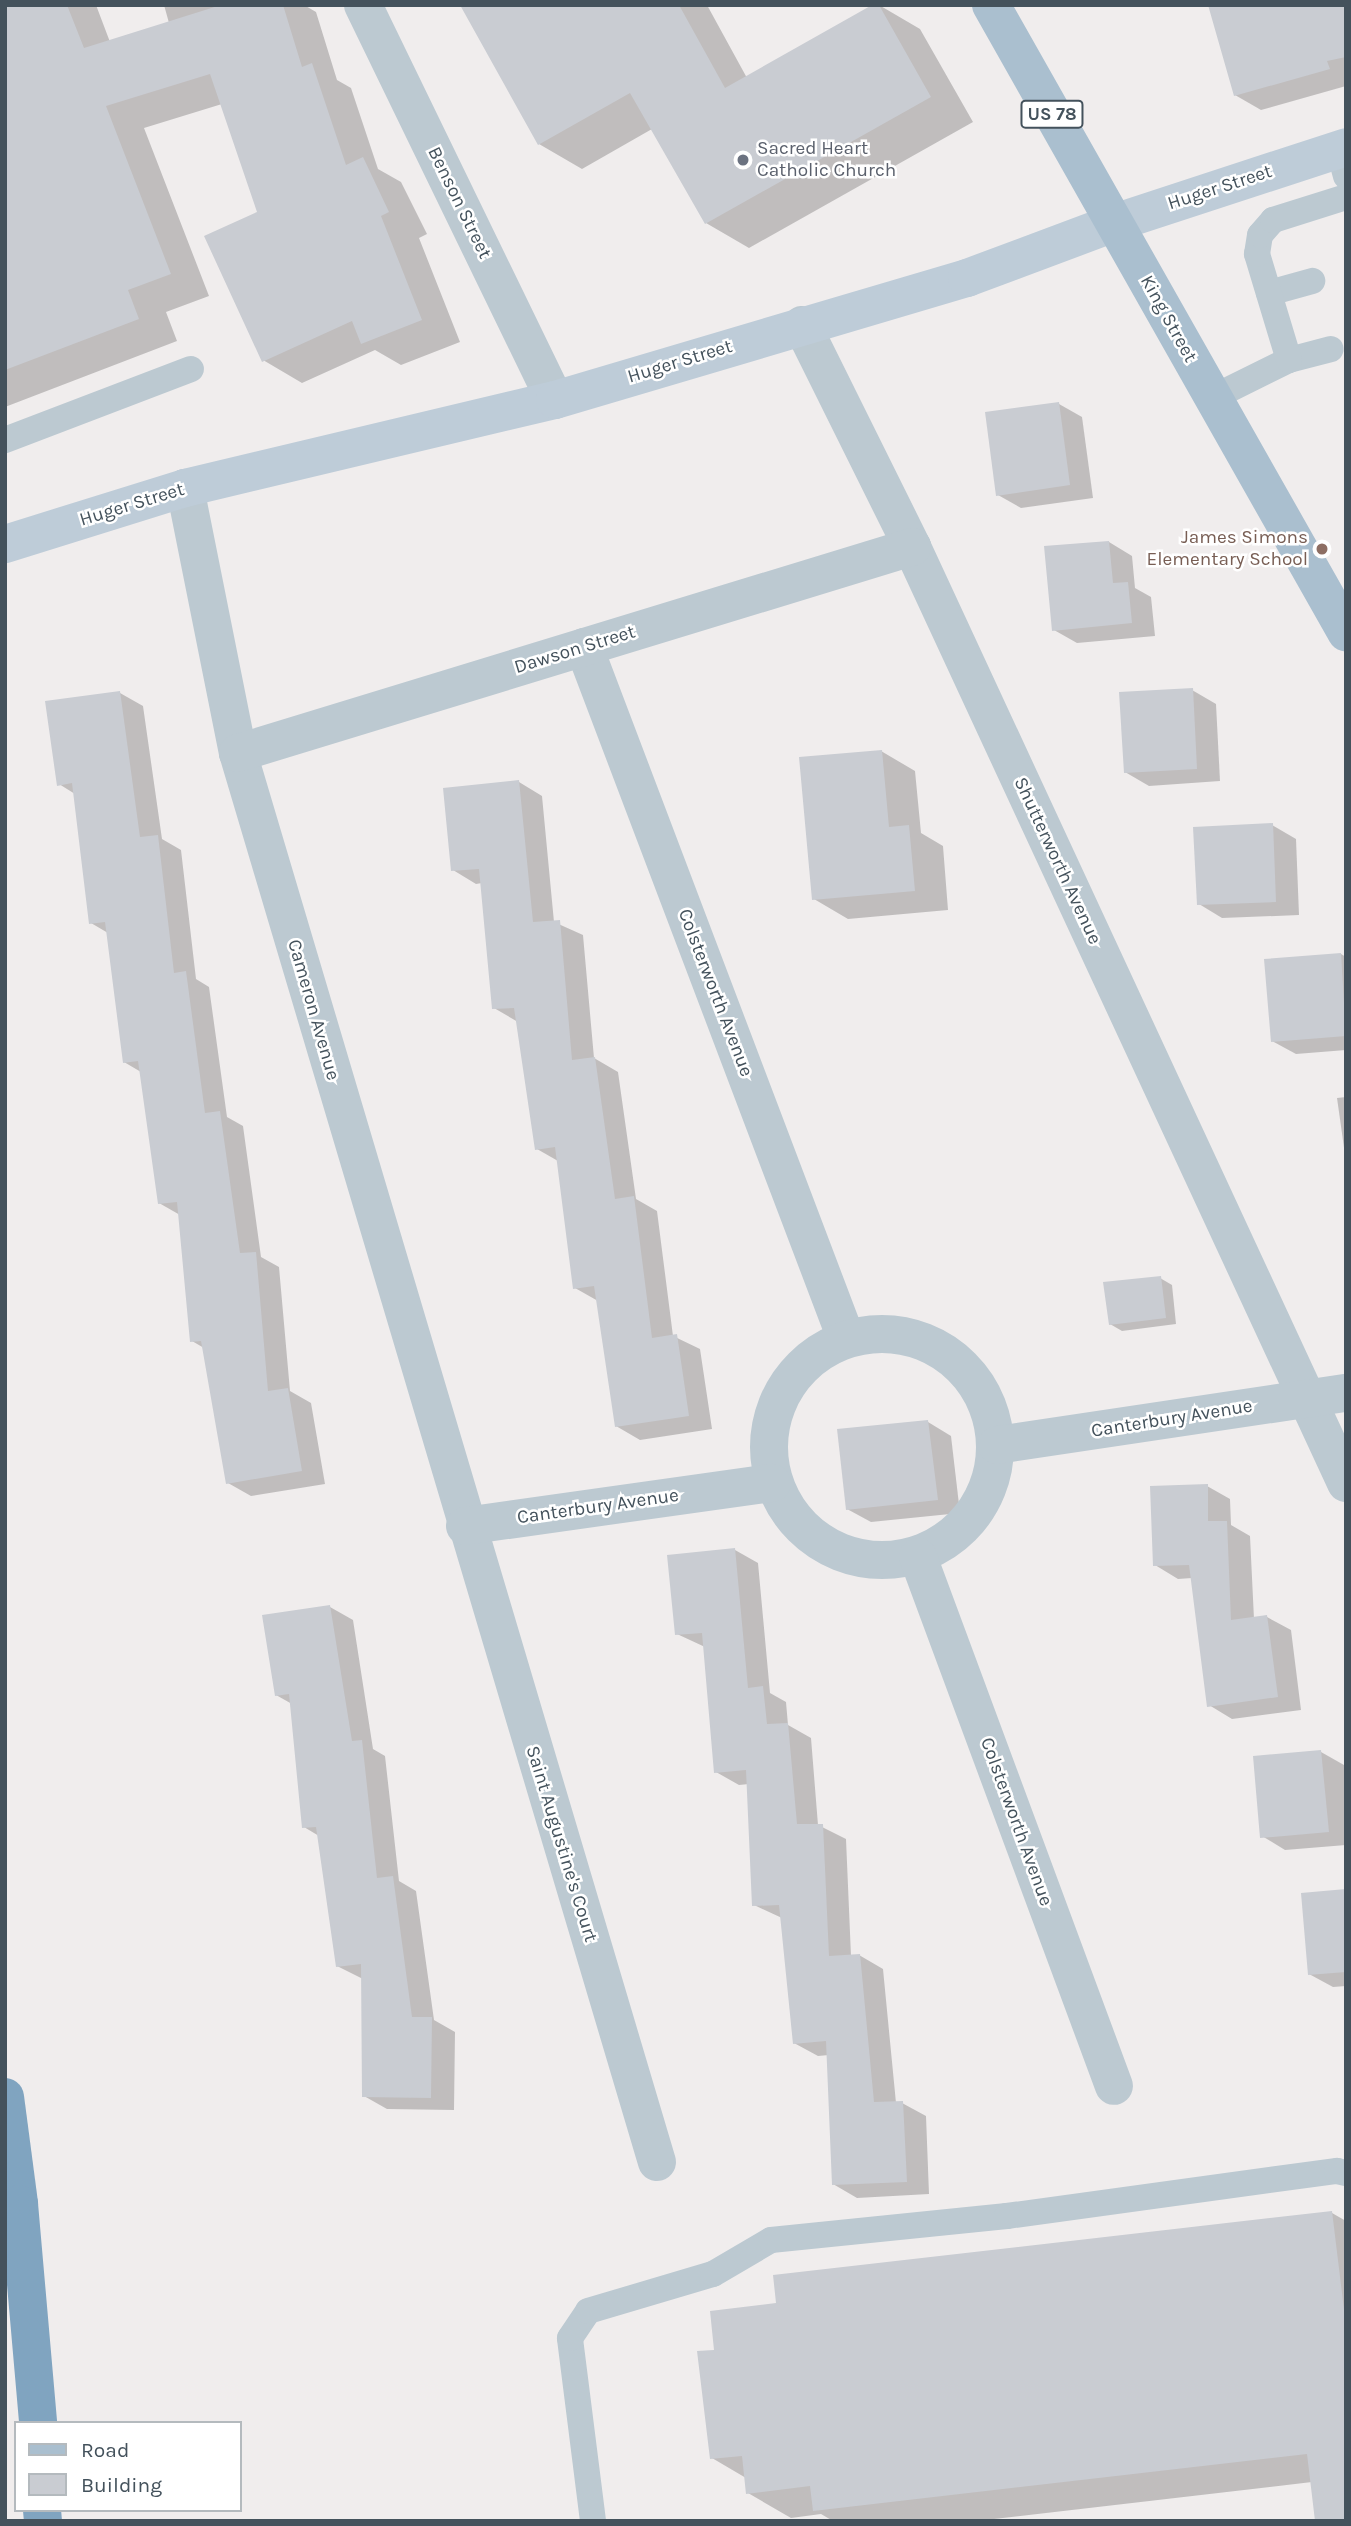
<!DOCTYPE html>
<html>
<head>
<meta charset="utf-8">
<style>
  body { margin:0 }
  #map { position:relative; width:1351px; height:2526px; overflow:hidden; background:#f0eded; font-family:Karla,sans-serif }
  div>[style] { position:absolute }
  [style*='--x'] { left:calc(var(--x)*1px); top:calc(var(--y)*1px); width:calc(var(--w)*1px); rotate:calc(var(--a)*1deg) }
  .shadow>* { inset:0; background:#0003 }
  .building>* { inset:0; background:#c9ccd2 }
  .lane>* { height:26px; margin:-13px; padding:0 13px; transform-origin:13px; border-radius:13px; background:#bcc9d1 }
  .street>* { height:38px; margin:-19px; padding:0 19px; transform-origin:19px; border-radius:19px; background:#bcc9d1 }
  .street>.ring { margin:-19px; padding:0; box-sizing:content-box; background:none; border:38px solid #bcc9d1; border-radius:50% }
  .secondary>* { height:38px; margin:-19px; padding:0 19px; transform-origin:19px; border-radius:19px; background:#beccd8 }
  .primary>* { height:38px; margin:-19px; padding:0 19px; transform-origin:19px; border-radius:19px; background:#aabfcf }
  .highway>* { height:38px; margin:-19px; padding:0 19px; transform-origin:19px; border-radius:19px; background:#80a4c0 }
  .dots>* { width:19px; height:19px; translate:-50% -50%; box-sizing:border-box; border:4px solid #fff; border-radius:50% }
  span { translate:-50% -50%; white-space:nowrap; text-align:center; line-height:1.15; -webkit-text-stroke:5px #fff; paint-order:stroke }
  .shield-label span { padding:2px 5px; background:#fff; border:2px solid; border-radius:5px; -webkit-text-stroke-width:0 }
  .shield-label { font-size:18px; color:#44525c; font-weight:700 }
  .worship-label { font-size:19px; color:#5b616d }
  .left { translate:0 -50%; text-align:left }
  .street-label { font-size:19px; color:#44525c }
  .education-label { font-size:19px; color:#785e54 }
  .right { translate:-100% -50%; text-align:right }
  .frame { position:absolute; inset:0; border:7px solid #44525c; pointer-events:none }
  .legend { position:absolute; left:14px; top:2421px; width:228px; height:91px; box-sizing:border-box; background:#fff; border:2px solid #b4babe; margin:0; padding:9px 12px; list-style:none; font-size:21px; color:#44525c }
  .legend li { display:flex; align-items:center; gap:14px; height:35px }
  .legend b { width:35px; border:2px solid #b4babe }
</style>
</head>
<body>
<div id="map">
  <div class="shadow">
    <div style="clip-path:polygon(5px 5px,96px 5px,110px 42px,169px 23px,164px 5px,304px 5px,316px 12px,337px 80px,351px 88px,378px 169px,401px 182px,427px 234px,419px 238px,460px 342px,401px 365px,375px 350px,302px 383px,263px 360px,259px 213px,222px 104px,144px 128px,209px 296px,166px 312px,177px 341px,5px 407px)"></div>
    <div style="clip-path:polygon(462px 5px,707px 5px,747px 78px,879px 5px,920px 29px,973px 122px,749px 248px,706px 223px,652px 129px,582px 169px,539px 144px)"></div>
    <div style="clip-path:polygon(1346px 5px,1346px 86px,1261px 110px,1235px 95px)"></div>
    <div style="clip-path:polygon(1059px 404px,1082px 417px,1093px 498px,1021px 508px,998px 495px)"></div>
    <div style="clip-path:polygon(1109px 542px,1132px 556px,1135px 588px,1151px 597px,1155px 636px,1077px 643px,1054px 630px)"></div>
    <div style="clip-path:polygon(1192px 690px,1216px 704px,1220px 781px,1149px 786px,1125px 772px)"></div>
    <div style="clip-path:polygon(120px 693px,143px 706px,162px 839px,181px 850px,196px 979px,209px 987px,227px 1117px,243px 1126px,261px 1257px,279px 1267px,290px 1391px,311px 1403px,325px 1484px,251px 1496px,228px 1483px,204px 1348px,192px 1341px,180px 1215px,159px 1203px,141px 1072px,124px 1062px,108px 933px,91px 923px,75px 794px,59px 784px)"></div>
    <div style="clip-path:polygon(881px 751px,915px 771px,921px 833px,943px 846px,948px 910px,848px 919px,814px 899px)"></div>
    <div style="clip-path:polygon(519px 782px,542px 796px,554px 922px,583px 935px,594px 1058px,618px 1072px,636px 1199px,657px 1211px,673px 1336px,700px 1349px,712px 1429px,640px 1440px,616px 1426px,598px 1301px,575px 1288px,558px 1161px,537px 1149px,518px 1022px,494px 1008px,482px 883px,476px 884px,453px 870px)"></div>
    <div style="clip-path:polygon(1272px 825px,1296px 839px,1299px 915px,1222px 918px,1199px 904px)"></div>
    <div style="clip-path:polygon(1341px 954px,1346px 957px,1346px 1050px,1296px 1054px,1272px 1041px)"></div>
    <div style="clip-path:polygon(1346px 1097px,1346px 1162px,1337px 1098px)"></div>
    <div style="clip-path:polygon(1160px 1278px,1172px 1285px,1176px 1324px,1122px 1331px,1110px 1324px)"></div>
    <div style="clip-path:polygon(928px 1422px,951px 1436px,960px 1513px,871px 1522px,847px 1509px)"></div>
    <div style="clip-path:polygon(1207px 1486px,1230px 1499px,1231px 1525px,1250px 1536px,1254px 1619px,1267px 1617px,1291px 1630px,1301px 1710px,1232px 1719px,1209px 1705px,1192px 1578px,1178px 1579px,1155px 1565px)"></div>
    <div style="clip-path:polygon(735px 1550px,758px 1563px,770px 1693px,786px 1702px,788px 1725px,811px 1738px,818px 1825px,846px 1839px,851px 1956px,859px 1955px,883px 1969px,896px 2103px,902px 2103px,926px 2116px,929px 2194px,857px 2198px,833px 2184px,829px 2055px,818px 2056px,794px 2043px,782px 1918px,754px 1905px,749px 1784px,739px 1785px,716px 1772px,705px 1647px,677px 1634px)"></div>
    <div style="clip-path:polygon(330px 1607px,353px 1620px,373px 1749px,385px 1756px,399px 1881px,416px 1891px,434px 2020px,455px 2032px,454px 2110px,387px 2109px,364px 2096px,363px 1979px,337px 1966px,319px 1836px,304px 1827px,292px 1704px,276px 1695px)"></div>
    <div style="clip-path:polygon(1321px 1752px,1344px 1765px,1346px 1845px,1285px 1850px,1262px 1836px)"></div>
    <div style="clip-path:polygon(1346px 1891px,1346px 1986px,1333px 1987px,1309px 1974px)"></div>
    <div style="clip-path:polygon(1332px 2213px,1346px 2221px,1346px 2521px,1312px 2482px,977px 2521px,833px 2521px,821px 2514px,791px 2518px,748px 2493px,746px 2478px,712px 2458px,716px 2351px,778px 2305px)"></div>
  </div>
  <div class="building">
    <div style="clip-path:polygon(5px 5px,67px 5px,84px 48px,221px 5px,283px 5px,302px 67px,312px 63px,346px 165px,363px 157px,389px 212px,381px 216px,422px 320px,361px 344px,352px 321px,262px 362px,204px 236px,257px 212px,210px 74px,106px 106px,171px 274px,128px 290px,139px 319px,5px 370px)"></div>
    <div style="clip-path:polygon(460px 5px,679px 5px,725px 88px,872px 5px,879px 5px,931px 97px,705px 224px,630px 93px,538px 145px)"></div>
    <div style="clip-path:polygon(1208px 5px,1346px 5px,1346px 57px,1327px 61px,1330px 69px,1234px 96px)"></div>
    <div style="clip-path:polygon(1059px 402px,1070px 485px,996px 496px,985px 412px)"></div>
    <div style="clip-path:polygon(1109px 541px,1113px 583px,1128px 582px,1132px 623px,1052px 631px,1044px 546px)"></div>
    <div style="clip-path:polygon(1193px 688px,1197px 769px,1124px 773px,1119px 692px)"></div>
    <div style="clip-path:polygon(120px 691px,140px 837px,158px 835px,174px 973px,186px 971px,205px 1113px,220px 1111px,240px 1253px,256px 1252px,268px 1391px,288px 1388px,302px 1471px,226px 1484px,201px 1341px,190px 1342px,177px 1202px,158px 1204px,138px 1061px,123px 1063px,105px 922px,89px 924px,72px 783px,57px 786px,45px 701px)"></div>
    <div style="clip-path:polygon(882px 750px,889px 827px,909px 825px,915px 891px,812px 900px,799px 757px)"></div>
    <div style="clip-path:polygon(519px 780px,533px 922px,560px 920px,572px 1060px,595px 1057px,615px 1199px,634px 1196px,652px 1338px,677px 1334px,689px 1416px,615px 1427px,594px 1286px,573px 1289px,555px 1147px,535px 1150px,514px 1008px,492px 1009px,479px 869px,451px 871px,443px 788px)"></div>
    <div style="clip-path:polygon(1273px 823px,1276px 902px,1197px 905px,1193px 827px)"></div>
    <div style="clip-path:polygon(1341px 953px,1346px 1036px,1271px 1042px,1264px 959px)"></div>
    <div style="clip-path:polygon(1161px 1276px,1166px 1318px,1109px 1325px,1103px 1282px)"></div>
    <div style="clip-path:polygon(928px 1420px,938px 1500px,846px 1510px,837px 1429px)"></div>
    <div style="clip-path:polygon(1208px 1484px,1208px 1521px,1227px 1521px,1231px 1620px,1267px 1615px,1278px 1697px,1207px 1707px,1189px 1565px,1153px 1566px,1150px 1486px)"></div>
    <div style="clip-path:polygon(735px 1548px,748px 1688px,763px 1686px,767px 1724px,788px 1723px,797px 1824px,823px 1824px,829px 1956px,860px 1954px,874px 2102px,903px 2101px,907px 2182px,832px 2185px,826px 2041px,793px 2044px,779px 1905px,752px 1906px,746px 1770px,714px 1773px,702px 1633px,675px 1635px,667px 1555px)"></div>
    <div style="clip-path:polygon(330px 1605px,352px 1741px,362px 1740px,377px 1878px,393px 1876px,412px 2017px,432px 2017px,431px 2098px,362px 2097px,361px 1964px,336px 1967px,316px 1827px,302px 1828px,289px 1694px,275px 1696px,262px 1615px)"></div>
    <div style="clip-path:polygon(1321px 1750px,1329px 1832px,1260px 1838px,1253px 1756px)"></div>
    <div style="clip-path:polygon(1346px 1889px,1346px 1972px,1308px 1975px,1301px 1893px)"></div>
    <div style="clip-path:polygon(1332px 2211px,1346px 2326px,1346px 2521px,1315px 2521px,1307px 2454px,813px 2511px,810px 2486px,746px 2494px,742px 2456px,710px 2459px,697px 2351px,714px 2350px,710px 2311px,776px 2303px,773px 2275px)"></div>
  </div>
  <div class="lane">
    <div style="--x:1339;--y:150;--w:27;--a:75"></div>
    <div style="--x:1269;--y:293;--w:45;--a:-15.6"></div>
    <div style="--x:1289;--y:360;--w:43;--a:-14.7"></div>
    <div style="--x:1212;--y:398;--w:86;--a:-26.3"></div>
    <div style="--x:1289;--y:360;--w:111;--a:-106.8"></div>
    <div style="--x:1257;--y:254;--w:19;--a:-81"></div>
    <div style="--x:1260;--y:235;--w:20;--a:-49"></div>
    <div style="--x:1273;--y:220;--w:77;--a:-17.5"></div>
    <div style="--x:5;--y:440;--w:199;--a:-20.9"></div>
    <div style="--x:593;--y:2521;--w:184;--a:-97.2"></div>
    <div style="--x:570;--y:2338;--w:32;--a:-56"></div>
    <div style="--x:588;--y:2311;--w:130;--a:-16.5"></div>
    <div style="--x:713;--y:2274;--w:67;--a:-30.4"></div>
    <div style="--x:771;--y:2240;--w:237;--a:-5.8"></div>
    <div style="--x:1007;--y:2216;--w:333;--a:-7.8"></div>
    <div style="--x:1337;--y:2171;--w:9;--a:13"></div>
  </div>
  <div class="street">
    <div style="--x:363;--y:5;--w:439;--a:64.1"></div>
    <div style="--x:802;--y:325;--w:248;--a:63.6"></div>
    <div style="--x:912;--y:547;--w:1032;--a:65.12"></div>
    <div style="--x:185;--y:488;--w:270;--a:78.7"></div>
    <div style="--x:238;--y:753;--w:1470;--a:73.44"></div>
    <div style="--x:584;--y:647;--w:739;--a:69.24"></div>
    <div style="--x:238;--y:753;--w:705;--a:-17"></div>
    <div class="ring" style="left:769px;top:1334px;width:188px;height:188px"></div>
    <div style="--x:997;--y:1445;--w:353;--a:-8.5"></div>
    <div style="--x:465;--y:1526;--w:310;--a:-8"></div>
    <div style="--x:918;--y:1557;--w:564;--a:69.67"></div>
  </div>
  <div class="secondary">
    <div style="--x:5;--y:544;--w:189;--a:-17.3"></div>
    <div style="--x:185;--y:488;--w:380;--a:-13.4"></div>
    <div style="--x:555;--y:400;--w:430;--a:-16.5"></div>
    <div style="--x:967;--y:278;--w:157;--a:-20.5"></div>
    <div style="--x:1114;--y:223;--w:244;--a:-18.1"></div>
  </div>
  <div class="primary">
    <div style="--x:991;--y:5;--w:721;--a:60.48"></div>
  </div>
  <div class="highway">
    <div style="--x:5;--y:2097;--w:108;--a:82.5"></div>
    <div style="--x:19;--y:2204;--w:220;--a:85"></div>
    <div style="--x:42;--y:2510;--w:11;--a:85"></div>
  </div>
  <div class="dots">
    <div style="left:743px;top:160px;background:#6b7280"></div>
    <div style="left:1322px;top:549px;background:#8d6e63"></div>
  </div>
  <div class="shield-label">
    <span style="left:1052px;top:114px">US 78</span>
  </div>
  <div class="worship-label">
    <span class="left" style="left:757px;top:160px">Sacred Heart<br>Catholic Church</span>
  </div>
  <div class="street-label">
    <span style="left:1220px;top:188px;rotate:-18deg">Huger Street</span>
    <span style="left:459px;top:203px;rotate:64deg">Benson Street</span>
    <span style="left:1168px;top:319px;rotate:61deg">King Street</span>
    <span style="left:680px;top:362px;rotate:-17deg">Huger Street</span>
    <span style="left:132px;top:505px;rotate:-17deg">Huger Street</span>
    <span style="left:575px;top:650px;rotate:-17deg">Dawson Street</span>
    <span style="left:1057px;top:861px;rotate:65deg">Shutterworth Avenue</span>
    <span style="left:715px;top:993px;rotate:69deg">Colsterworth Avenue</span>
    <span style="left:313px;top:1010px;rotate:74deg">Cameron Avenue</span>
    <span style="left:1172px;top:1419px;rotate:-9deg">Canterbury Avenue</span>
    <span style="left:598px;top:1507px;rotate:-8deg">Canterbury Avenue</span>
    <span style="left:1016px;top:1822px;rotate:70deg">Colsterworth Avenue</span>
    <span style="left:561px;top:1844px;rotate:73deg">Saint Augustine's Court</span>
  </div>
  <div class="education-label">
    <span class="right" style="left:1308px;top:549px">James Simons<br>Elementary School</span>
  </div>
  <div class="frame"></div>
  <ul class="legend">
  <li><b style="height:9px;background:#aabfcf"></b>Road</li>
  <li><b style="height:19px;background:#c9ccd2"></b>Building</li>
  </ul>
</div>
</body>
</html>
